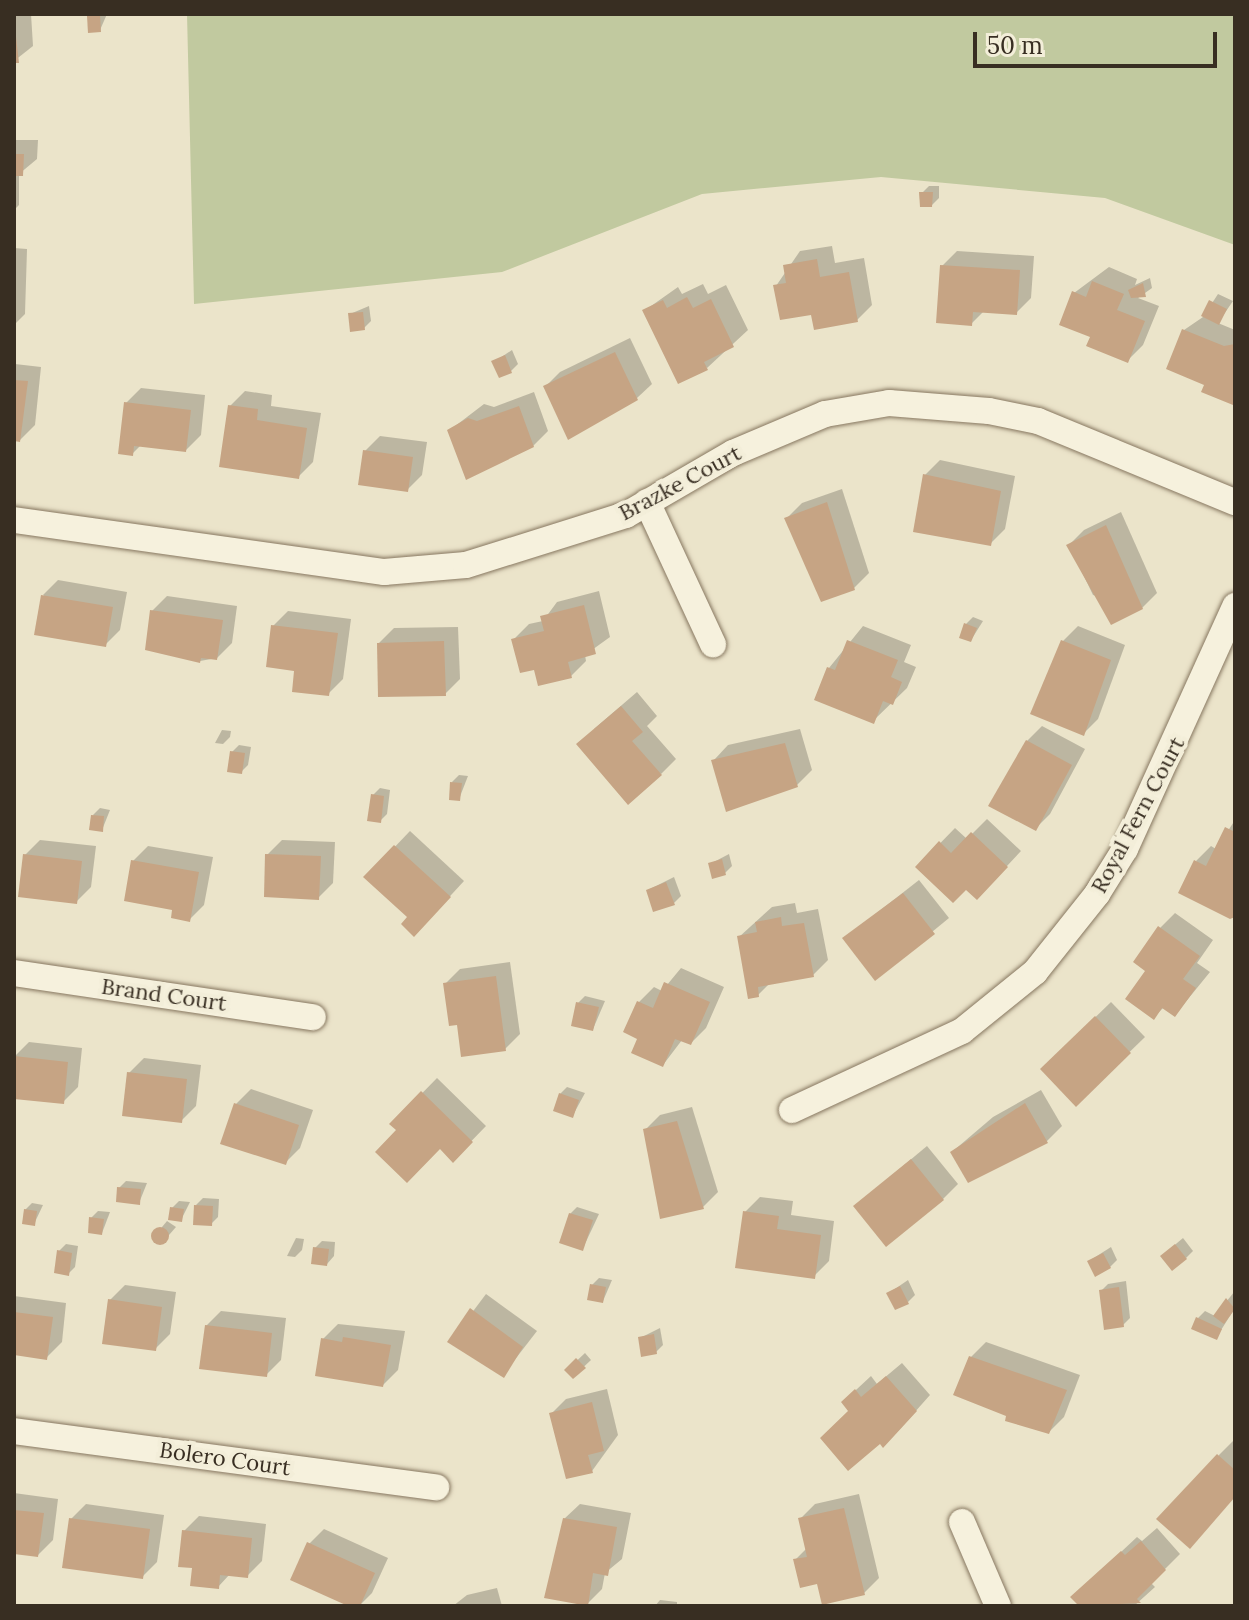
<!DOCTYPE html>
<html>
<head>
<meta charset="utf-8">
<style>
  body { margin:0 }
  #map { position:relative; width:1249px; height:1620px; overflow:hidden; background:#ebe4ca; font-family:Lora,serif }
  div>[style] { position:absolute }
  [style*='--x'] { left:calc(var(--x)*1px); top:calc(var(--y)*1px); width:calc(var(--w)*1px); rotate:calc(var(--a)*1deg) }
  .green>* { inset:0; background:#c1c99f }
  .shadow>* { inset:0; background:#0003 }
  .building>* { inset:0; background:#c6a484 }
  .round { border-radius:50% }
  .roads { filter:drop-shadow(0 0 2px #877760) drop-shadow(0 0 2px #877760) }
  .street>* { height:26px; margin:-13px; padding:0 13px; transform-origin:13px; border-radius:13px; background:#f6f1dd }
  span { translate:-50% -50%; white-space:nowrap; text-align:center; line-height:1.15; -webkit-text-stroke:8px #f3eed9; paint-order:stroke }
  .street-label { font-size:22px; color:#382e22 }
  .frame { position:absolute; inset:0; border:16px solid #382e22; pointer-events:none }
  .scale { position:absolute; left:973px; top:32px; width:244px; height:36px; box-sizing:border-box; border:4px solid #382e22; border-top:0; padding-left:10px; font-size:24px; line-height:28px; white-space:nowrap; color:#382e22; -webkit-text-stroke:6px #f3eed9; paint-order:stroke }
</style>
</head>
<body>
<div id="map">
  <div class="green">
    <div style="clip-path:polygon(187px 14px,1235px 14px,1235px 245px,1105px 198px,881px 177px,702px 194px,502px 272px,194px 304px)"></div>
  </div>
  <div class="shadow">
    <div style="clip-path:polygon(14px 14px,31px 14px,33px 46px,14px 61px)"></div>
    <div style="clip-path:polygon(92px 14px,107px 14px,100px 30px,89px 17px)"></div>
    <div style="clip-path:polygon(14px 140px,38px 140px,37px 159px,19px 174px,19px 205px,14px 210px)"></div>
    <div style="clip-path:polygon(929px 186px,939px 186px,939px 198px,932px 205px,922px 193px)"></div>
    <div style="clip-path:polygon(832px 246px,835px 263px,864px 258px,872px 305px,857px 320px,812px 313px,776px 286px,800px 251px)"></div>
    <div style="clip-path:polygon(14px 248px,27px 249px,25px 314px,14px 325px)"></div>
    <div style="clip-path:polygon(957px 251px,1034px 256px,1031px 298px,1016px 313px,984px 311px,971px 324px,942px 266px)"></div>
    <div style="clip-path:polygon(1109px 267px,1137px 279px,1135px 285px,1150px 278px,1152px 288px,1138px 298px,1159px 306px,1143px 345px,1128px 360px,1092px 336px,1074px 293px)"></div>
    <div style="clip-path:polygon(703px 284px,708px 294px,726px 285px,748px 330px,707px 368px,644px 311px,678px 287px,682px 294px)"></div>
    <div style="clip-path:polygon(1218px 294px,1233px 301px,1218px 323px,1235px 330px,1232px 403px,1207px 384px,1184px 330px,1203px 317px)"></div>
    <div style="clip-path:polygon(369px 306px,371px 321px,364px 328px,350px 314px)"></div>
    <div style="clip-path:polygon(630px 338px,652px 384px,637px 398px,545px 387px,560px 372px)"></div>
    <div style="clip-path:polygon(512px 350px,518px 364px,511px 371px,494px 362px)"></div>
    <div style="clip-path:polygon(15px 364px,41px 367px,35px 425px,20px 440px,14px 439px)"></div>
    <div style="clip-path:polygon(141px 388px,205px 395px,201px 435px,186px 450px,141px 445px,132px 454px,126px 403px)"></div>
    <div style="clip-path:polygon(245px 391px,272px 395px,271px 406px,321px 413px,313px 462px,298px 477px,230px 406px)"></div>
    <div style="clip-path:polygon(534px 392px,548px 431px,533px 446px,450px 430px,484px 404px,494px 407px)"></div>
    <div style="clip-path:polygon(380px 436px,427px 442px,422px 475px,407px 490px,365px 451px)"></div>
    <div style="clip-path:polygon(940px 460px,1015px 476px,1005px 529px,990px 544px,925px 475px)"></div>
    <div style="clip-path:polygon(842px 489px,869px 573px,854px 588px,787px 518px,802px 503px)"></div>
    <div style="clip-path:polygon(1121px 512px,1157px 593px,1142px 608px,1093px 595px,1069px 545px,1084px 530px)"></div>
    <div style="clip-path:polygon(58px 580px,127px 592px,120px 630px,105px 645px,43px 595px)"></div>
    <div style="clip-path:polygon(599px 591px,610px 637px,585px 655px,586px 661px,571px 676px,536px 667px,514px 639px,529px 624px,543px 621px,557px 602px)"></div>
    <div style="clip-path:polygon(167px 596px,237px 606px,232px 643px,217px 658px,200px 661px,152px 611px)"></div>
    <div style="clip-path:polygon(288px 611px,351px 619px,343px 679px,328px 694px,297px 669px,273px 626px)"></div>
    <div style="clip-path:polygon(973px 617px,983px 621px,971px 640px,966px 624px)"></div>
    <div style="clip-path:polygon(863px 626px,911px 645px,904px 662px,916px 667px,907px 688px,873px 721px,829px 668px)"></div>
    <div style="clip-path:polygon(1078px 626px,1125px 645px,1098px 719px,1083px 734px,1063px 641px)"></div>
    <div style="clip-path:polygon(458px 627px,460px 679px,445px 694px,379px 643px,394px 628px)"></div>
    <div style="clip-path:polygon(637px 692px,657px 716px,647px 726px,676px 759px,661px 774px,594px 729px)"></div>
    <div style="clip-path:polygon(1042px 726px,1085px 749px,1050px 814px,1035px 829px,1027px 741px)"></div>
    <div style="clip-path:polygon(800px 729px,812px 770px,797px 785px,714px 760px,728px 745px)"></div>
    <div style="clip-path:polygon(222px 730px,231px 731px,230px 737px,223px 744px,215px 743px)"></div>
    <div style="clip-path:polygon(239px 745px,251px 747px,248px 765px,241px 772px,232px 752px)"></div>
    <div style="clip-path:polygon(459px 775px,468px 776px,459px 799px,452px 782px)"></div>
    <div style="clip-path:polygon(380px 788px,390px 790px,387px 814px,380px 821px,373px 795px)"></div>
    <div style="clip-path:polygon(100px 808px,110px 810px,102px 830px,93px 815px)"></div>
    <div style="clip-path:polygon(987px 819px,1021px 851px,977px 898px,966px 887px,918px 866px,955px 828px,967px 839px)"></div>
    <div style="clip-path:polygon(1235px 820px,1235px 915px,1196px 861px,1211px 846px,1216px 849px)"></div>
    <div style="clip-path:polygon(410px 831px,464px 881px,429px 919px,410px 917px,366px 877px)"></div>
    <div style="clip-path:polygon(40px 840px,96px 846px,91px 887px,76px 902px,25px 855px)"></div>
    <div style="clip-path:polygon(282px 840px,335px 842px,333px 883px,318px 898px,267px 855px)"></div>
    <div style="clip-path:polygon(148px 846px,213px 857px,204px 905px,189px 920px,133px 861px)"></div>
    <div style="clip-path:polygon(729px 854px,732px 866px,725px 873px,710px 864px)"></div>
    <div style="clip-path:polygon(674px 877px,681px 896px,674px 903px,648px 890px)"></div>
    <div style="clip-path:polygon(919px 880px,949px 918px,876px 978px,845px 938px)"></div>
    <div style="clip-path:polygon(795px 903px,797px 913px,818px 909px,828px 960px,813px 975px,771px 982px,758px 995px,739px 937px,772px 907px)"></div>
    <div style="clip-path:polygon(1175px 913px,1213px 940px,1197px 963px,1210px 972px,1175px 1015px,1164px 1007px,1154px 1017px,1147px 970px,1160px 928px)"></div>
    <div style="clip-path:polygon(510px 962px,520px 1034px,505px 1049px,458px 1023px,445px 984px,460px 969px)"></div>
    <div style="clip-path:polygon(681px 968px,724px 987px,706px 1028px,691px 1043px,682px 1040px,663px 1065px,640px 1038px,626px 1031px,639px 1002px,654px 987px,662px 991px)"></div>
    <div style="clip-path:polygon(585px 996px,605px 1001px,593px 1029px,578px 1003px)"></div>
    <div style="clip-path:polygon(1111px 1002px,1145px 1037px,1076px 1104px,1042px 1069px)"></div>
    <div style="clip-path:polygon(29px 1042px,82px 1048px,78px 1087px,63px 1102px,14px 1097px,14px 1057px)"></div>
    <div style="clip-path:polygon(144px 1058px,201px 1065px,196px 1106px,181px 1121px,129px 1073px)"></div>
    <div style="clip-path:polygon(437px 1078px,486px 1126px,453px 1160px,440px 1147px,392px 1124px)"></div>
    <div style="clip-path:polygon(567px 1087px,585px 1093px,573px 1115px,560px 1094px)"></div>
    <div style="clip-path:polygon(251px 1089px,313px 1110px,300px 1148px,285px 1163px,236px 1104px)"></div>
    <div style="clip-path:polygon(1041px 1090px,1062px 1126px,1047px 1141px,969px 1180px,952px 1152px,993px 1117px)"></div>
    <div style="clip-path:polygon(692px 1107px,718px 1192px,703px 1207px,645px 1130px,660px 1115px)"></div>
    <div style="clip-path:polygon(927px 1146px,958px 1184px,943px 1199px,855px 1206px)"></div>
    <div style="clip-path:polygon(126px 1181px,147px 1183px,139px 1203px,119px 1188px)"></div>
    <div style="clip-path:polygon(760px 1197px,793px 1201px,791px 1215px,834px 1221px,829px 1261px,814px 1276px,745px 1212px)"></div>
    <div style="clip-path:polygon(203px 1198px,219px 1199px,218px 1217px,211px 1224px,196px 1205px)"></div>
    <div style="clip-path:polygon(179px 1201px,190px 1202px,181px 1220px,172px 1208px)"></div>
    <div style="clip-path:polygon(32px 1203px,43px 1205px,34px 1224px,25px 1210px)"></div>
    <div style="clip-path:polygon(577px 1207px,599px 1214px,583px 1248px,570px 1214px)"></div>
    <div style="clip-path:polygon(98px 1211px,110px 1212px,102px 1233px,91px 1218px)"></div>
    <div style="clip-path:polygon(167px 1221px,176px 1227px,162px 1243px,153px 1238px)"></div>
    <div style="clip-path:polygon(296px 1238px,304px 1239px,302px 1250px,295px 1257px,287px 1256px)"></div>
    <div style="clip-path:polygon(1183px 1238px,1193px 1251px,1186px 1258px,1170px 1249px)"></div>
    <div style="clip-path:polygon(322px 1241px,335px 1242px,334px 1256px,327px 1264px,315px 1248px)"></div>
    <div style="clip-path:polygon(66px 1244px,78px 1246px,75px 1267px,68px 1274px,59px 1251px)"></div>
    <div style="clip-path:polygon(1111px 1247px,1117px 1260px,1110px 1267px,1089px 1261px)"></div>
    <div style="clip-path:polygon(599px 1278px,612px 1280px,603px 1301px,592px 1285px)"></div>
    <div style="clip-path:polygon(908px 1280px,915px 1295px,908px 1302px,889px 1293px)"></div>
    <div style="clip-path:polygon(1126px 1281px,1130px 1318px,1123px 1325px,1101px 1291px,1108px 1284px)"></div>
    <div style="clip-path:polygon(125px 1285px,176px 1292px,170px 1334px,155px 1349px,110px 1300px)"></div>
    <div style="clip-path:polygon(1234px 1292px,1235px 1308px,1216px 1338px,1198px 1318px,1205px 1311px,1215px 1316px)"></div>
    <div style="clip-path:polygon(486px 1294px,537px 1331px,503px 1375px,450px 1342px)"></div>
    <div style="clip-path:polygon(14px 1296px,66px 1303px,62px 1342px,47px 1357px,14px 1353px)"></div>
    <div style="clip-path:polygon(221px 1311px,286px 1318px,281px 1360px,266px 1375px,206px 1326px)"></div>
    <div style="clip-path:polygon(338px 1324px,405px 1331px,398px 1370px,383px 1385px,323px 1339px)"></div>
    <div style="clip-path:polygon(660px 1328px,663px 1345px,656px 1352px,640px 1338px)"></div>
    <div style="clip-path:polygon(986px 1342px,1080px 1375px,1064px 1417px,1049px 1432px,1009px 1415px,971px 1357px)"></div>
    <div style="clip-path:polygon(585px 1353px,591px 1360px,573px 1377px,567px 1370px)"></div>
    <div style="clip-path:polygon(902px 1363px,930px 1395px,898px 1431px,880px 1441px,843px 1402px,871px 1376px,877px 1384px)"></div>
    <div style="clip-path:polygon(607px 1389px,618px 1435px,592px 1471px,551px 1414px,566px 1399px)"></div>
    <div style="clip-path:polygon(1233px 1441px,1235px 1496px,1190px 1546px,1219px 1455px)"></div>
    <div style="clip-path:polygon(14px 1493px,58px 1499px,53px 1540px,38px 1555px,14px 1552px)"></div>
    <div style="clip-path:polygon(859px 1494px,879px 1578px,864px 1593px,819px 1582px,795px 1560px,807px 1548px,800px 1519px,815px 1504px)"></div>
    <div style="clip-path:polygon(86px 1504px,164px 1515px,157px 1562px,142px 1577px,71px 1519px)"></div>
    <div style="clip-path:polygon(580px 1504px,631px 1513px,622px 1559px,605px 1573px,602px 1589px,587px 1604px,564px 1519px)"></div>
    <div style="clip-path:polygon(199px 1516px,266px 1524px,262px 1561px,247px 1576px,230px 1574px,218px 1587px,194px 1566px,184px 1531px)"></div>
    <div style="clip-path:polygon(1157px 1528px,1180px 1554px,1151px 1583px,1155px 1587px,1134px 1606px,1081px 1606px,1073px 1597px,1137px 1537px,1142px 1541px)"></div>
    <div style="clip-path:polygon(324px 1529px,388px 1558px,372px 1593px,359px 1606px,353px 1606px,309px 1544px)"></div>
    <div style="clip-path:polygon(497px 1588px,502px 1606px,453px 1606px,467px 1595px)"></div>
    <div style="clip-path:polygon(660px 1600px,677px 1602px,677px 1606px,655px 1606px)"></div>
  </div>
  <div class="building">
    <div style="clip-path:polygon(100px 15px,101px 32px,88px 33px,87px 16px)"></div>
    <div style="clip-path:polygon(14px 19px,19px 63px,14px 63px)"></div>
    <div style="clip-path:polygon(14px 154px,24px 154px,23px 176px,14px 176px)"></div>
    <div style="clip-path:polygon(919px 192px,933px 192px,932px 207px,920px 207px)"></div>
    <div style="clip-path:polygon(817px 259px,820px 277px,849px 272px,858px 322px,814px 330px,811px 315px,780px 320px,773px 285px,786px 283px,783px 265px)"></div>
    <div style="clip-path:polygon(940px 265px,1020px 270px,1017px 315px,973px 312px,972px 326px,936px 323px)"></div>
    <div style="clip-path:polygon(1092px 281px,1124px 294px,1117px 310px,1145px 321px,1128px 363px,1086px 346px,1090px 337px,1059px 325px,1072px 291px,1086px 297px)"></div>
    <div style="clip-path:polygon(1143px 283px,1146px 297px,1131px 298px,1128px 290px)"></div>
    <div style="clip-path:polygon(687px 297px,693px 308px,711px 299px,734px 347px,704px 362px,708px 370px,678px 384px,642px 310px,663px 300px,667px 308px)"></div>
    <div style="clip-path:polygon(1209px 300px,1227px 309px,1219px 325px,1201px 316px)"></div>
    <div style="clip-path:polygon(363px 312px,365px 330px,350px 332px,348px 313px)"></div>
    <div style="clip-path:polygon(1182px 329px,1224px 346px,1235px 344px,1233px 405px,1201px 392px,1204px 385px,1166px 369px)"></div>
    <div style="clip-path:polygon(615px 352px,638px 400px,568px 440px,543px 386px)"></div>
    <div style="clip-path:polygon(505px 355px,512px 373px,499px 378px,491px 361px)"></div>
    <div style="clip-path:polygon(14px 380px,28px 381px,20px 442px,14px 441px)"></div>
    <div style="clip-path:polygon(124px 402px,191px 410px,186px 452px,134px 446px,133px 456px,118px 454px)"></div>
    <div style="clip-path:polygon(228px 405px,258px 409px,257px 420px,307px 428px,299px 479px,219px 467px)"></div>
    <div style="clip-path:polygon(519px 406px,534px 447px,466px 480px,447px 430px,468px 418px,477px 421px)"></div>
    <div style="clip-path:polygon(363px 450px,413px 457px,408px 492px,358px 485px)"></div>
    <div style="clip-path:polygon(923px 474px,1001px 491px,991px 546px,913px 532px)"></div>
    <div style="clip-path:polygon(827px 502px,855px 590px,821px 602px,784px 518px)"></div>
    <div style="clip-path:polygon(1106px 525px,1143px 609px,1111px 625px,1066px 545px)"></div>
    <div style="clip-path:polygon(41px 595px,113px 607px,106px 647px,34px 635px)"></div>
    <div style="clip-path:polygon(584px 605px,596px 654px,568px 662px,572px 678px,538px 686px,534px 670px,520px 673px,511px 639px,544px 631px,540px 616px)"></div>
    <div style="clip-path:polygon(150px 610px,223px 620px,217px 660px,201px 658px,200px 663px,145px 650px)"></div>
    <div style="clip-path:polygon(964px 623px,977px 628px,971px 642px,959px 638px)"></div>
    <div style="clip-path:polygon(271px 625px,338px 633px,329px 696px,292px 692px,294px 671px,266px 667px)"></div>
    <div style="clip-path:polygon(847px 640px,898px 660px,891px 677px,902px 682px,893px 705px,883px 701px,874px 724px,814px 700px,827px 667px,835px 670px)"></div>
    <div style="clip-path:polygon(1061px 640px,1111px 660px,1084px 736px,1030px 714px)"></div>
    <div style="clip-path:polygon(444px 641px,446px 696px,378px 697px,377px 643px)"></div>
    <div style="clip-path:polygon(621px 706px,643px 732px,632px 741px,662px 775px,628px 805px,576px 744px)"></div>
    <div style="clip-path:polygon(1026px 740px,1072px 765px,1036px 831px,988px 806px)"></div>
    <div style="clip-path:polygon(785px 743px,798px 787px,726px 812px,711px 760px)"></div>
    <div style="clip-path:polygon(230px 751px,245px 753px,242px 774px,227px 772px)"></div>
    <div style="clip-path:polygon(450px 782px,462px 783px,460px 801px,449px 800px)"></div>
    <div style="clip-path:polygon(371px 794px,384px 796px,381px 823px,367px 821px)"></div>
    <div style="clip-path:polygon(91px 815px,104px 816px,103px 832px,89px 830px)"></div>
    <div style="clip-path:polygon(1225px 827px,1235px 832px,1235px 917px,1230px 919px,1178px 893px,1194px 860px,1206px 866px)"></div>
    <div style="clip-path:polygon(971px 832px,1008px 867px,977px 900px,966px 890px,953px 903px,915px 867px,939px 841px,951px 853px)"></div>
    <div style="clip-path:polygon(394px 845px,451px 897px,414px 937px,401px 924px,407px 917px,363px 877px)"></div>
    <div style="clip-path:polygon(23px 854px,82px 861px,77px 904px,18px 897px)"></div>
    <div style="clip-path:polygon(265px 854px,321px 856px,319px 900px,264px 897px)"></div>
    <div style="clip-path:polygon(722px 859px,726px 875px,712px 879px,708px 863px)"></div>
    <div style="clip-path:polygon(131px 860px,199px 872px,190px 922px,171px 918px,172px 910px,124px 901px)"></div>
    <div style="clip-path:polygon(666px 882px,675px 905px,653px 912px,646px 890px)"></div>
    <div style="clip-path:polygon(903px 893px,935px 934px,875px 981px,842px 938px)"></div>
    <div style="clip-path:polygon(781px 917px,782px 926px,804px 923px,814px 977px,758px 987px,759px 997px,748px 999px,737px 936px,757px 932px,755px 922px)"></div>
    <div style="clip-path:polygon(1158px 926px,1200px 956px,1183px 979px,1196px 988px,1175px 1017px,1162px 1008px,1154px 1020px,1125px 999px,1145px 971px,1133px 962px)"></div>
    <div style="clip-path:polygon(496px 976px,506px 1051px,461px 1057px,457px 1025px,449px 1026px,443px 983px)"></div>
    <div style="clip-path:polygon(664px 982px,710px 1002px,691px 1045px,675px 1039px,663px 1067px,631px 1053px,637px 1039px,623px 1032px,637px 1001px,653px 1008px)"></div>
    <div style="clip-path:polygon(576px 1002px,599px 1007px,593px 1031px,571px 1026px)"></div>
    <div style="clip-path:polygon(1095px 1016px,1131px 1053px,1076px 1107px,1040px 1069px)"></div>
    <div style="clip-path:polygon(14px 1056px,68px 1062px,64px 1104px,14px 1099px)"></div>
    <div style="clip-path:polygon(127px 1072px,187px 1079px,182px 1123px,122px 1116px)"></div>
    <div style="clip-path:polygon(421px 1091px,473px 1142px,453px 1163px,440px 1149px,407px 1183px,375px 1152px,396px 1130px,389px 1124px)"></div>
    <div style="clip-path:polygon(559px 1093px,579px 1100px,573px 1118px,553px 1111px)"></div>
    <div style="clip-path:polygon(234px 1103px,299px 1125px,286px 1165px,220px 1144px)"></div>
    <div style="clip-path:polygon(1025px 1103px,1048px 1143px,968px 1183px,950px 1152px)"></div>
    <div style="clip-path:polygon(677px 1121px,704px 1209px,660px 1219px,643px 1129px)"></div>
    <div style="clip-path:polygon(911px 1159px,944px 1200px,886px 1247px,853px 1206px)"></div>
    <div style="clip-path:polygon(117px 1187px,141px 1189px,140px 1205px,116px 1202px)"></div>
    <div style="clip-path:polygon(194px 1205px,213px 1206px,212px 1226px,193px 1225px)"></div>
    <div style="clip-path:polygon(170px 1207px,184px 1209px,182px 1222px,168px 1220px)"></div>
    <div style="clip-path:polygon(24px 1209px,37px 1211px,35px 1226px,22px 1224px)"></div>
    <div style="clip-path:polygon(743px 1211px,779px 1216px,777px 1229px,821px 1235px,815px 1279px,735px 1268px)"></div>
    <div style="clip-path:polygon(569px 1213px,593px 1220px,583px 1251px,559px 1243px)"></div>
    <div style="clip-path:polygon(89px 1217px,104px 1219px,102px 1235px,88px 1233px)"></div>
    <div class="round" style="left:151px;top:1227px;width:18px;height:18px"></div>
    <div style="clip-path:polygon(1175px 1244px,1187px 1259px,1172px 1271px,1160px 1256px)"></div>
    <div style="clip-path:polygon(313px 1247px,329px 1249px,327px 1266px,311px 1264px)"></div>
    <div style="clip-path:polygon(57px 1250px,72px 1253px,69px 1276px,54px 1273px)"></div>
    <div style="clip-path:polygon(1103px 1253px,1111px 1268px,1095px 1277px,1087px 1261px)"></div>
    <div style="clip-path:polygon(590px 1284px,606px 1287px,603px 1303px,587px 1300px)"></div>
    <div style="clip-path:polygon(900px 1286px,909px 1304px,895px 1310px,886px 1293px)"></div>
    <div style="clip-path:polygon(1119px 1287px,1124px 1327px,1104px 1330px,1099px 1290px)"></div>
    <div style="clip-path:polygon(1226px 1298px,1235px 1309px,1224px 1324px,1213px 1316px)"></div>
    <div style="clip-path:polygon(108px 1299px,162px 1307px,156px 1351px,102px 1344px)"></div>
    <div style="clip-path:polygon(470px 1308px,523px 1347px,504px 1378px,447px 1342px)"></div>
    <div style="clip-path:polygon(14px 1312px,53px 1317px,47px 1360px,14px 1355px)"></div>
    <div style="clip-path:polygon(1196px 1317px,1222px 1329px,1217px 1340px,1191px 1329px)"></div>
    <div style="clip-path:polygon(205px 1325px,272px 1333px,267px 1377px,199px 1369px)"></div>
    <div style="clip-path:polygon(654px 1334px,657px 1354px,641px 1357px,638px 1337px)"></div>
    <div style="clip-path:polygon(343px 1337px,391px 1345px,383px 1387px,315px 1376px,321px 1338px,342px 1342px)"></div>
    <div style="clip-path:polygon(969px 1356px,1067px 1390px,1049px 1434px,1005px 1421px,1006px 1416px,953px 1395px)"></div>
    <div style="clip-path:polygon(576px 1358px,586px 1368px,573px 1379px,564px 1370px)"></div>
    <div style="clip-path:polygon(886px 1376px,917px 1411px,883px 1448px,880px 1444px,848px 1471px,820px 1438px,848px 1411px,841px 1402px,855px 1389px,861px 1397px)"></div>
    <div style="clip-path:polygon(592px 1402px,604px 1451px,588px 1455px,593px 1473px,566px 1479px,549px 1413px)"></div>
    <div style="clip-path:polygon(1217px 1454px,1235px 1470px,1235px 1497px,1190px 1549px,1156px 1519px)"></div>
    <div style="clip-path:polygon(844px 1508px,865px 1595px,822px 1605px,817px 1584px,800px 1588px,793px 1559px,807px 1557px,798px 1518px)"></div>
    <div style="clip-path:polygon(14px 1510px,44px 1513px,38px 1557px,14px 1554px)"></div>
    <div style="clip-path:polygon(69px 1518px,150px 1529px,143px 1579px,62px 1568px)"></div>
    <div style="clip-path:polygon(563px 1518px,617px 1527px,608px 1576px,593px 1573px,588px 1606px,544px 1598px)"></div>
    <div style="clip-path:polygon(182px 1530px,252px 1538px,248px 1578px,220px 1575px,219px 1589px,190px 1586px,192px 1568px,178px 1567px)"></div>
    <div style="clip-path:polygon(1141px 1541px,1166px 1570px,1137px 1599px,1141px 1603px,1079px 1606px,1070px 1597px,1121px 1551px,1125px 1555px)"></div>
    <div style="clip-path:polygon(307px 1542px,375px 1573px,360px 1606px,348px 1606px,290px 1580px)"></div>
  </div>
  <div class="roads">
    <div class="street">
      <div style="--x:647;--y:502;--w:157;--a:65.1"></div>
      <div style="--x:14;--y:520;--w:374;--a:8"></div>
      <div style="--x:384;--y:572;--w:82;--a:-4.9"></div>
      <div style="--x:466;--y:565;--w:168;--a:-17.4"></div>
      <div style="--x:626;--y:515;--w:124;--a:-30.1"></div>
      <div style="--x:733;--y:453;--w:100;--a:-23"></div>
      <div style="--x:825;--y:414;--w:65;--a:-9.8"></div>
      <div style="--x:889;--y:403;--w:100;--a:4.6"></div>
      <div style="--x:989;--y:411;--w:50;--a:11.5"></div>
      <div style="--x:1038;--y:421;--w:213;--a:22.4"></div>
      <div style="--x:14;--y:973;--w:302;--a:8.4"></div>
      <div style="--x:792;--y:1110;--w:187;--a:-24.9"></div>
      <div style="--x:962;--y:1031;--w:94;--a:-38.9"></div>
      <div style="--x:1035;--y:972;--w:100;--a:-51.5"></div>
      <div style="--x:1097;--y:894;--w:53;--a:-58.1"></div>
      <div style="--x:1125;--y:849;--w:267;--a:-65.6"></div>
      <div style="--x:14;--y:1431;--w:426;--a:7.6"></div>
      <div style="--x:962;--y:1522;--w:91;--a:66.8"></div>
    </div>
  </div>
  <div class="street-label">
    <span style="left:680px;top:483px;rotate:-28deg">Brazke Court</span>
    <span style="left:1138px;top:815px;rotate:-62deg">Royal Fern Court</span>
    <span style="left:164px;top:995px;rotate:8deg">Brand Court</span>
    <span style="left:225px;top:1459px;rotate:8deg">Bolero Court</span>
  </div>
  <div class="frame"></div>
  <div class="scale">50 m</div>
</div>
</body>
</html>
